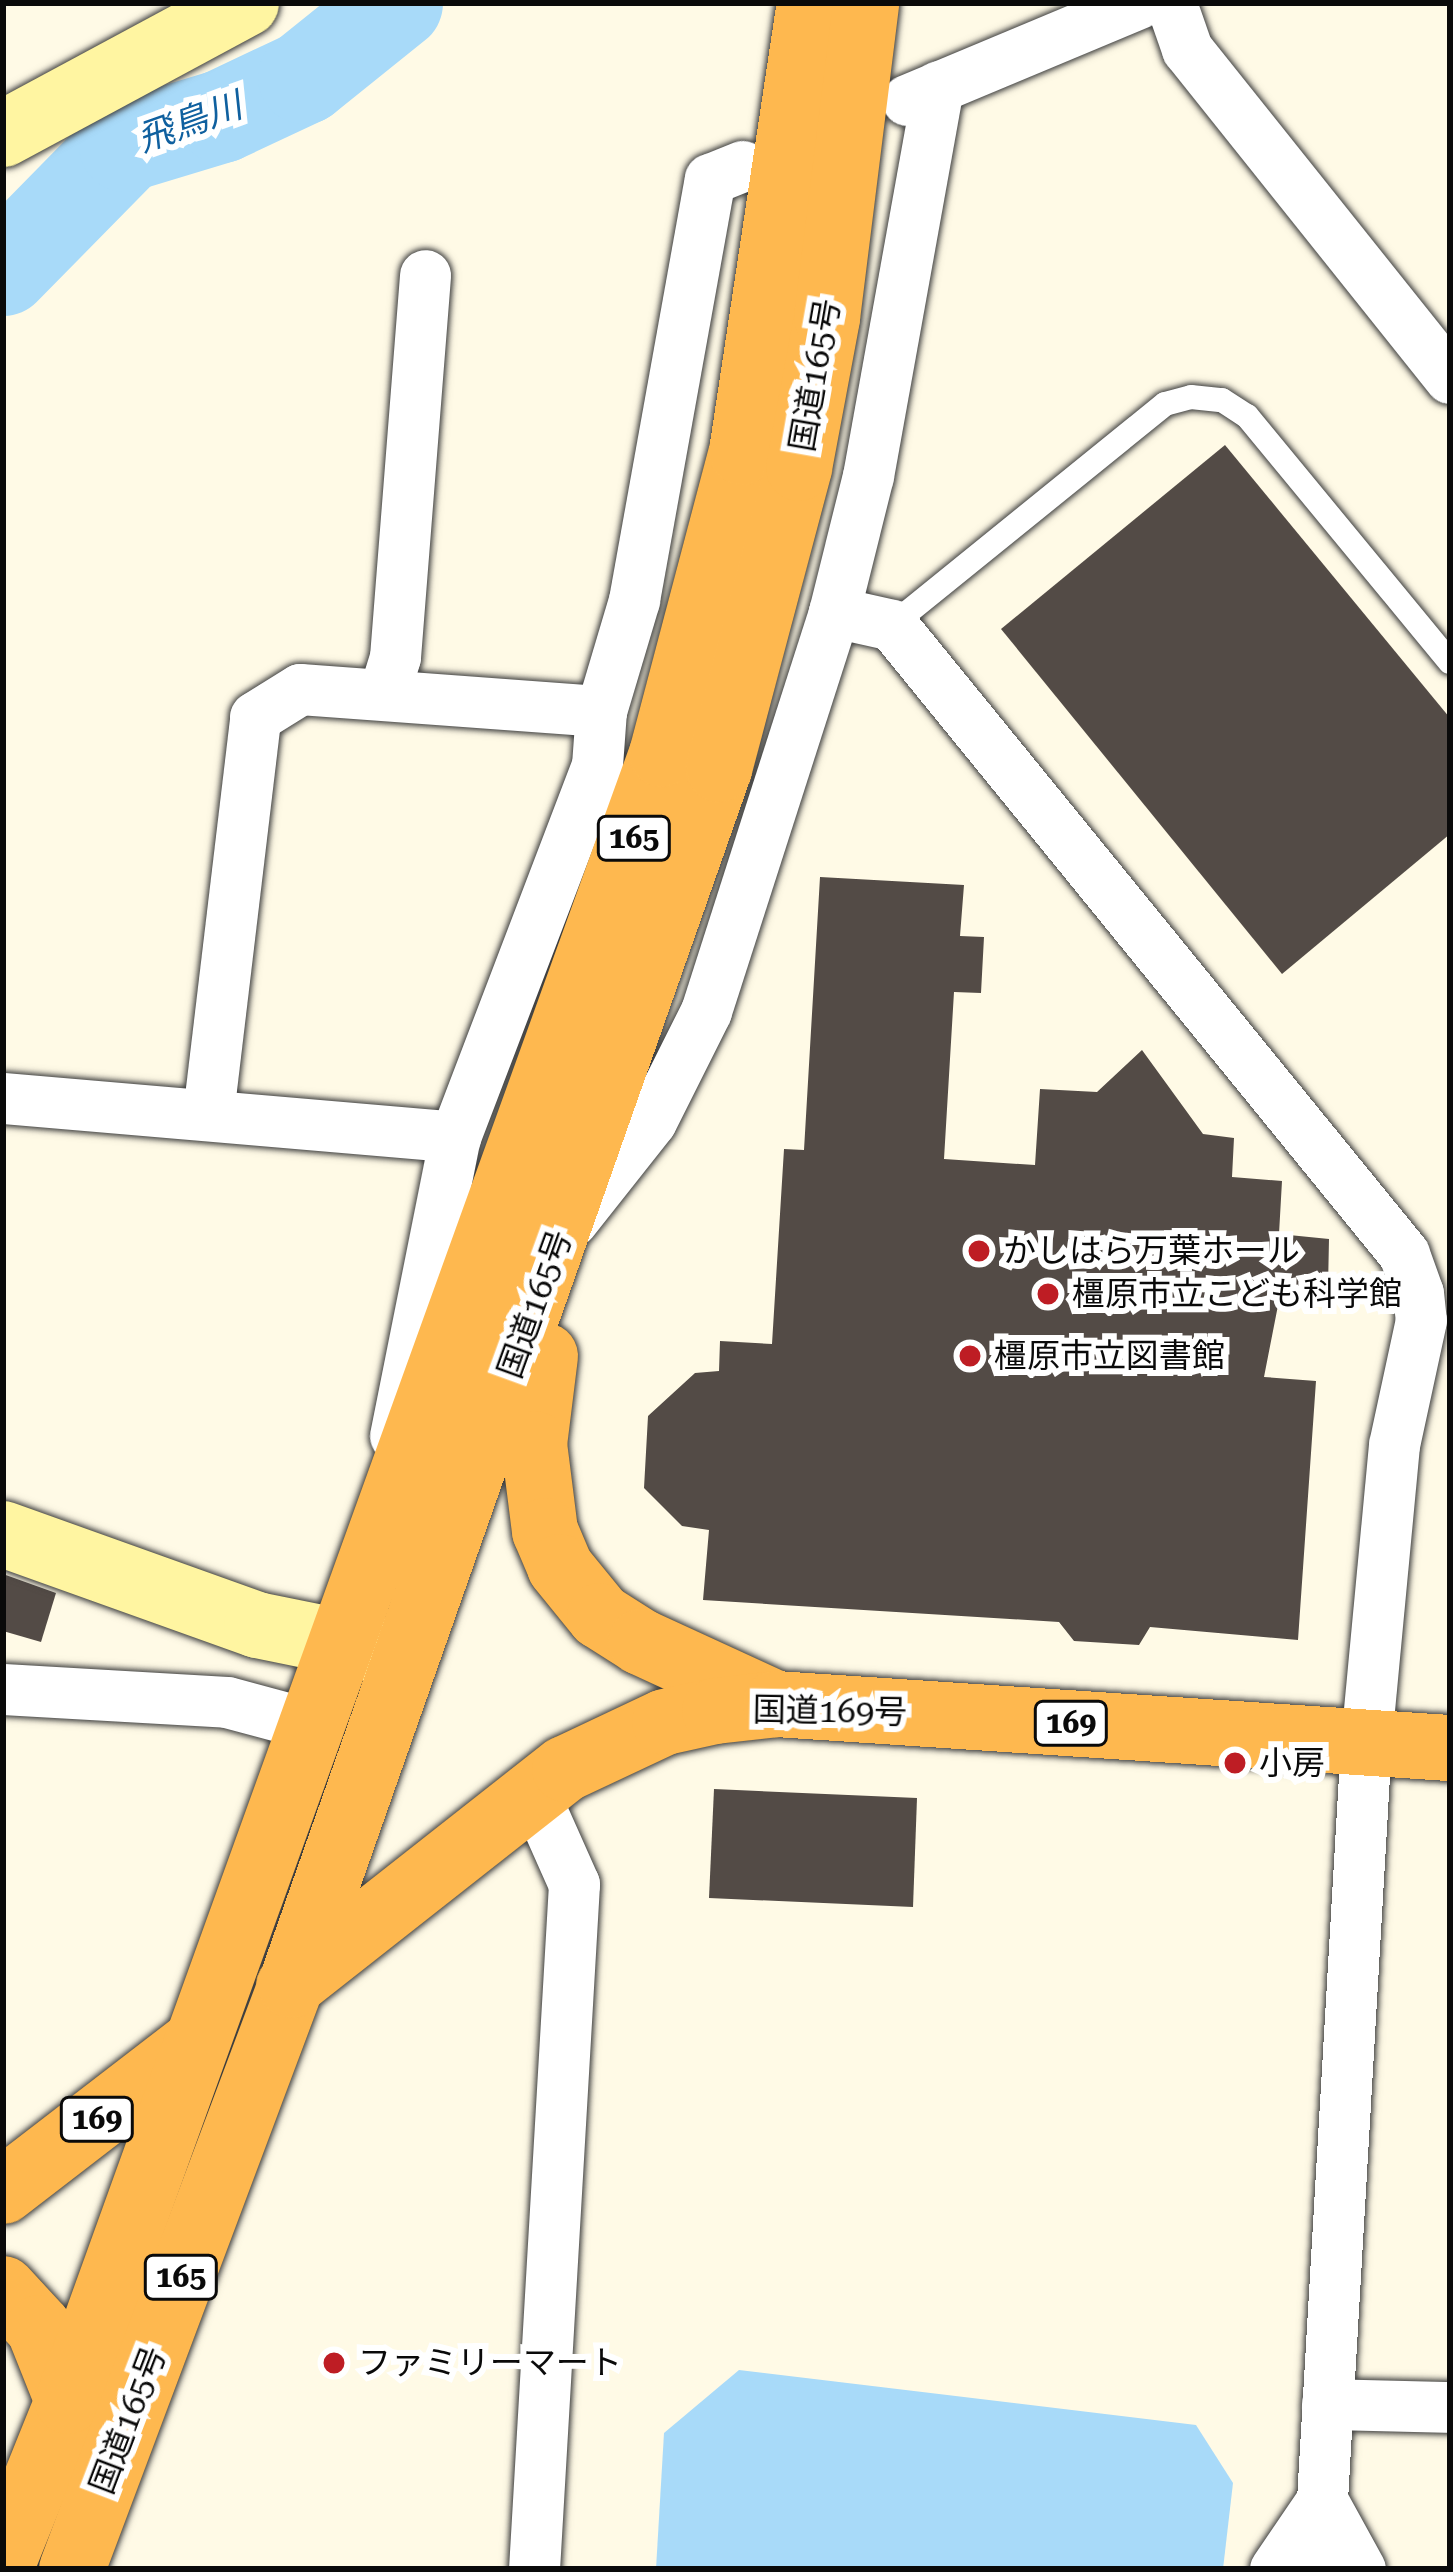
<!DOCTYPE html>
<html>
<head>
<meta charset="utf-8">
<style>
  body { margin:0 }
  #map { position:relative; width:1453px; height:2572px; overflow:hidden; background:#fffae6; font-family:"Roboto Serif","Noto Sans JP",serif }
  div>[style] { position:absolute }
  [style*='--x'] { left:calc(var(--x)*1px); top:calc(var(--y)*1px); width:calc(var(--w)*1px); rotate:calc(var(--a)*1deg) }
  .water>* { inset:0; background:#a8daf9 }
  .river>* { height:93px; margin:-46.5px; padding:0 46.5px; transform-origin:46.5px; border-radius:46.5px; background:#a8daf9 }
  .building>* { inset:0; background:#534b46 }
  .roads { filter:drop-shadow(0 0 3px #3d3d3d) drop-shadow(0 0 3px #3d3d3d) }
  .service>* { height:24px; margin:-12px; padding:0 12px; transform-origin:12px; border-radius:12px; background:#fff }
  .minor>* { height:51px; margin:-25.5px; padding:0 25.5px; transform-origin:25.5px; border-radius:25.5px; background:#fff }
  .secondary>* { height:66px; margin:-33px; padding:0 33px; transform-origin:33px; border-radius:33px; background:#fff5a1 }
  .trunk>* { height:66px; margin:-33px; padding:0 33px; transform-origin:33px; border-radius:33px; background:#feb84f }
  .dots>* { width:33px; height:33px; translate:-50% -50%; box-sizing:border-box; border:6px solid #fff; border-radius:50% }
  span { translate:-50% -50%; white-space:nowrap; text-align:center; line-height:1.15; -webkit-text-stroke:12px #fff; paint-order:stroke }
  .shield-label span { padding:3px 9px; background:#fff; border:3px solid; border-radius:9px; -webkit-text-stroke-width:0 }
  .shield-label { font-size:30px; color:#0a0a0a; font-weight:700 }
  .street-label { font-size:33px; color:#0a0a0a }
  .poi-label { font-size:33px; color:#0a0a0a }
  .left { translate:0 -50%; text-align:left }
  .water-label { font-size:36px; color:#0f609f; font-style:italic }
  .frame { position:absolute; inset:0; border:6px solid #0a0a0a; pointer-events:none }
</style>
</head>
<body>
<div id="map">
  <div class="water">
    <div style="clip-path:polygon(739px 2370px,1196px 2425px,1233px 2483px,1223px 2569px,656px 2569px,664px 2433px)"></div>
  </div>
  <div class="river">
    <div style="--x:3;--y:269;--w:174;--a:-45.5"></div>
    <div style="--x:125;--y:145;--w:100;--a:-16.8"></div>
    <div style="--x:221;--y:116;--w:92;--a:-25.2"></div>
    <div style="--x:304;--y:77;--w:118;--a:-38.8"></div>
  </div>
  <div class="building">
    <div style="clip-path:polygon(1225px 445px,1450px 718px,1450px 834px,1282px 974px,1001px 629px)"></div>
    <div style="clip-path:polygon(820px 877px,964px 885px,960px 936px,984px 937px,981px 993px,954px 992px,944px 1159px,1035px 1165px,1040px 1089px,1097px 1092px,1142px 1050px,1203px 1134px,1234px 1138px,1232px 1177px,1282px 1181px,1279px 1234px,1329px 1239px,1328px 1289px,1282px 1285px,1264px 1377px,1316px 1381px,1298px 1640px,1150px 1627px,1139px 1645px,1074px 1641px,1059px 1622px,703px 1600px,709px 1530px,682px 1526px,644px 1488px,648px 1416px,695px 1373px,719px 1371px,720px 1341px,772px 1344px,784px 1149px,804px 1150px)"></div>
    <div style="clip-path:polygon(3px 1574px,56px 1593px,41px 1642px,3px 1631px)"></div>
    <div style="clip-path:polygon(714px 1789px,917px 1798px,913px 1907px,709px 1898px)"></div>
  </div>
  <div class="roads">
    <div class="service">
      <div style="--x:892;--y:625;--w:351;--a:-39"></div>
      <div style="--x:1165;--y:404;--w:27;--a:-15"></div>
      <div style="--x:1191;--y:397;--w:31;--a:6"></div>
      <div style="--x:1222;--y:400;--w:30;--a:33"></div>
      <div style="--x:1247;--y:416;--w:319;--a:50.5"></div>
    </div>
    <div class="minor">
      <div style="--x:1171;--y:3;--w:49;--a:70.8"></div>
      <div style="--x:1187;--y:49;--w:421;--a:51.4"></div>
      <div style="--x:907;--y:100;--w:251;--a:-22.7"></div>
      <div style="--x:834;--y:612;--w:59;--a:12.6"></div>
      <div style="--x:892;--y:625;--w:811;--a:50.85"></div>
      <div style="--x:1404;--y:1254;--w:41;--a:70.3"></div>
      <div style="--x:1418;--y:1293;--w:27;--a:84"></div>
      <div style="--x:1421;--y:1320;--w:128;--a:102.2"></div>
      <div style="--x:1394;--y:1445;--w:297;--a:95.4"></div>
      <div style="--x:1366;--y:1741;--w:829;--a:93.32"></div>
      <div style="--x:384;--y:693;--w:38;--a:-73"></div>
      <div style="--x:395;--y:657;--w:383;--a:-85.5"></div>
      <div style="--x:3;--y:1098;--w:454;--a:4.9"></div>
      <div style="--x:208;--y:1114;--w:400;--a:-83.2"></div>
      <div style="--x:255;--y:717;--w:53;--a:-31.9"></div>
      <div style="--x:300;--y:689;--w:302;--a:4.2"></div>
      <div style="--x:572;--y:1221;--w:127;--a:-51.7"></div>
      <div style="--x:651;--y:1121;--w:123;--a:-63.4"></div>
      <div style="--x:706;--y:1011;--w:419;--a:-72.2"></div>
      <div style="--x:834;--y:612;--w:140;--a:-76"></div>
      <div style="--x:868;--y:476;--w:396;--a:-79.8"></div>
      <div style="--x:395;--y:1436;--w:305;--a:-78.7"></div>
      <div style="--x:455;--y:1137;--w:398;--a:-69.1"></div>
      <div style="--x:597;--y:765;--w:54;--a:-85.8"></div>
      <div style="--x:601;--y:711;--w:116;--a:-73.4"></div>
      <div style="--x:634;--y:600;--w:428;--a:-79.8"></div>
      <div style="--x:710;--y:179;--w:35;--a:-22"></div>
      <div style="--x:3;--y:1689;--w:224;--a:3.3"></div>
      <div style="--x:227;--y:1702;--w:89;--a:15"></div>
      <div style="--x:533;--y:1792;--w:101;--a:66"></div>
      <div style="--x:574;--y:1884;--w:686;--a:93.34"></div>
      <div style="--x:1327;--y:2404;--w:123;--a:1.4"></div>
      <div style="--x:1275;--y:2569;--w:83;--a:-55.7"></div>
      <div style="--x:1322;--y:2500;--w:79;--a:61.2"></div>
    </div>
    <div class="secondary">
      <div style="--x:3;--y:134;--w:276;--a:-28.3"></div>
      <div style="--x:3;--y:1534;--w:270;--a:19.7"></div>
      <div style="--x:257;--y:1625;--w:141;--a:11.5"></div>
    </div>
    <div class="trunk">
      <div style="--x:545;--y:1356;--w:89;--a:97.1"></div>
      <div style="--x:534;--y:1444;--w:88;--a:82.8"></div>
      <div style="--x:545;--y:1531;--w:39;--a:67"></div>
      <div style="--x:560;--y:1567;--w:63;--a:50.8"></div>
      <div style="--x:600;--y:1616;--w:49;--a:32.4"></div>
      <div style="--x:641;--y:1642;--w:149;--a:24.7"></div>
      <div style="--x:289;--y:1986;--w:351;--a:-38.2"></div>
      <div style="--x:565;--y:1769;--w:110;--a:-25.2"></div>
      <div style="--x:665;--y:1722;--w:51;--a:-12.4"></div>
      <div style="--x:715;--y:1711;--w:61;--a:-6.5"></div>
      <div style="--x:776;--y:1704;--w:675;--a:3.74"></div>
      <div style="--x:3;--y:2191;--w:242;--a:-37.6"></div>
      <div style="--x:3;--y:2289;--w:53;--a:47.3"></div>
      <div style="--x:39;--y:2328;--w:79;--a:68.3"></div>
      <div style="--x:3;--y:2562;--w:174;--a:-68"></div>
      <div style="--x:68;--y:2401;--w:1751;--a:-70.17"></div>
      <div style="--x:662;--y:754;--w:312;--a:-75.2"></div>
      <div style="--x:742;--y:452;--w:454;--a:-81.4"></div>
      <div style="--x:72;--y:2569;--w:624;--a:-69.44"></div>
      <div style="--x:291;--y:1985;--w:1289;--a:-70.61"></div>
      <div style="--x:719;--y:769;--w:311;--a:-75.1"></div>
      <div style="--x:799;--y:468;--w:153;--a:-79.4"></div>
      <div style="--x:827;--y:318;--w:317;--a:-82.9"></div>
    </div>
  </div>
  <div class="dots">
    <div style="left:979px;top:1251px;background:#be1d24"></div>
    <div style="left:1048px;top:1294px;background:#be1d24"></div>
    <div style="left:970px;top:1356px;background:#be1d24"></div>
    <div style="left:1235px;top:1763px;background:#be1d24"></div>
    <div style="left:334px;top:2363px;background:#be1d24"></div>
  </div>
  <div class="shield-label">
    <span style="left:634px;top:838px">165</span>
    <span style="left:1071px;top:1723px">169</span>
    <span style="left:97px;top:2119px">169</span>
    <span style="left:181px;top:2277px">165</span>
  </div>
  <div class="street-label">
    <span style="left:815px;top:375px;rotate:-80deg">国道165号</span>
    <span style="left:535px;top:1304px;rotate:-70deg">国道165号</span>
    <span style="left:830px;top:1711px;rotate:1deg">国道169号</span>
    <span style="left:128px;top:2420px;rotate:-69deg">国道165号</span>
  </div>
  <div class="poi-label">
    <span class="left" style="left:1003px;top:1251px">かしはら万葉ホール</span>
    <span class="left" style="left:1072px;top:1294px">橿原市立こども科学館</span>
    <span class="left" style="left:994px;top:1356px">橿原市立図書館</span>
    <span class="left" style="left:1259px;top:1763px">小房</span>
    <span class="left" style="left:358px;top:2363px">ファミリーマート</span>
  </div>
  <div class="water-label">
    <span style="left:190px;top:123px;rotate:-20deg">飛鳥川</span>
  </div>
  <div class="frame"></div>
</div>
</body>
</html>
